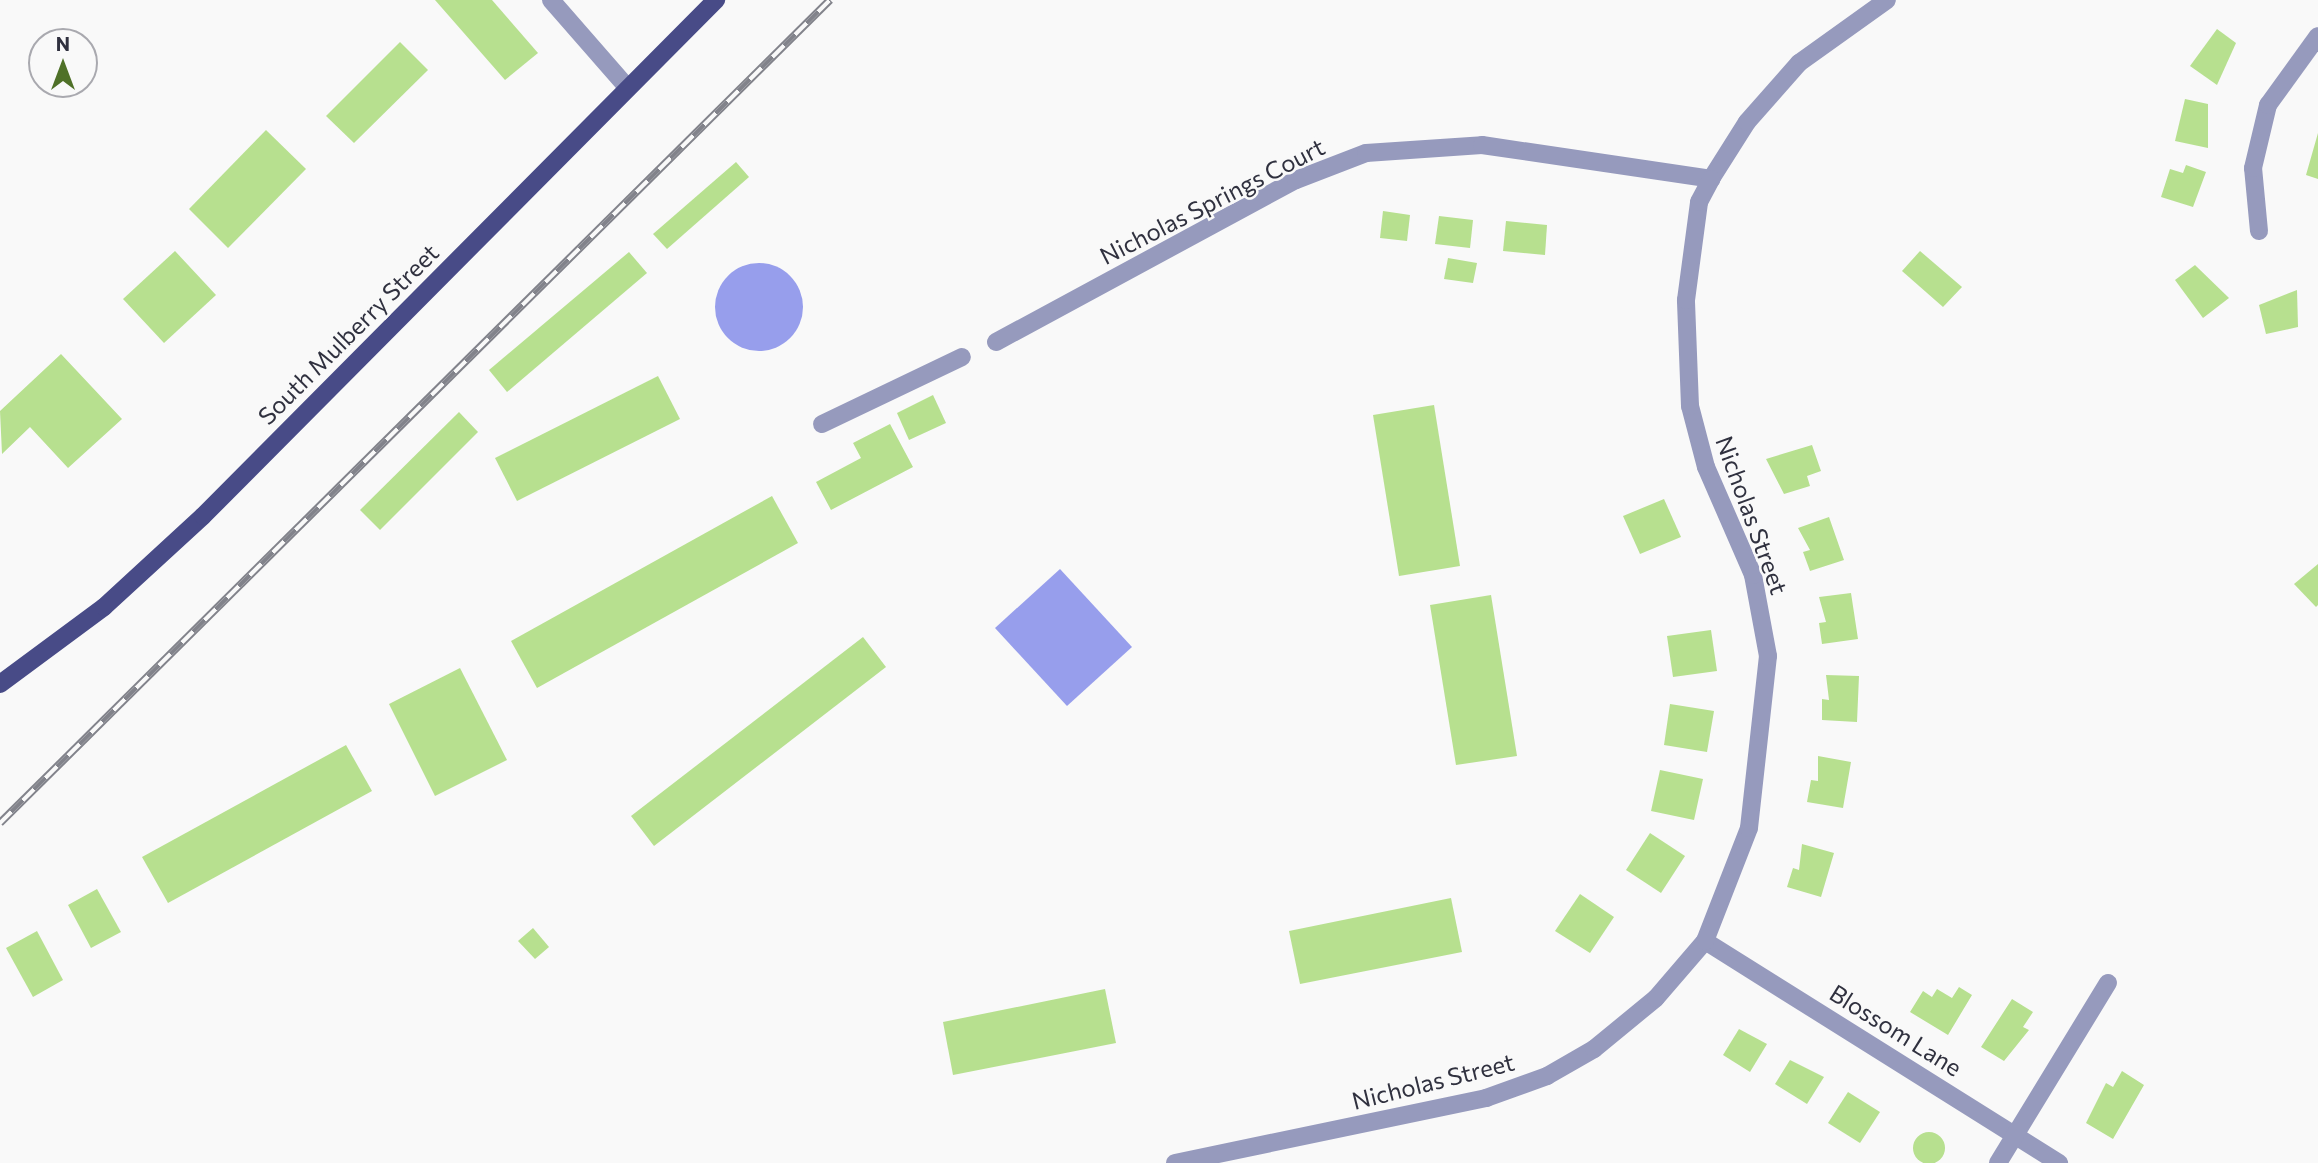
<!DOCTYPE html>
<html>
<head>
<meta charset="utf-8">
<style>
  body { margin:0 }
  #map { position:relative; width:2318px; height:1163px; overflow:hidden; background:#f9f9f9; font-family:Commissioner,sans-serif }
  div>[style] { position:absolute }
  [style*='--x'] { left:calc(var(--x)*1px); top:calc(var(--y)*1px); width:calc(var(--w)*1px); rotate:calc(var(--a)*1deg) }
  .water>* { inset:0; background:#979eec }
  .round { border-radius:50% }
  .building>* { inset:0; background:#b7e08f }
  .minor>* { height:18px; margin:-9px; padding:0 9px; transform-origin:9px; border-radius:9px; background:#969abd }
  .major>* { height:18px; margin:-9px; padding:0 9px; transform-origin:9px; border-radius:9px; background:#484b87 }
  .rail>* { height:8px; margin-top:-4px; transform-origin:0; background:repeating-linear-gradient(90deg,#f9f9f9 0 16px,#82838b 0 32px); box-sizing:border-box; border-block:2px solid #82838b }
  span { translate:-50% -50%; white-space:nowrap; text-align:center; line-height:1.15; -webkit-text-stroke:5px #f9f9f9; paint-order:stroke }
  .street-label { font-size:24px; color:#30313f }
  .north { position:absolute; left:28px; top:28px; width:70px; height:70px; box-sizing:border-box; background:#f9f9f9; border:2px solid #a9a9af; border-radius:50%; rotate:0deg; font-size:19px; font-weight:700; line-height:28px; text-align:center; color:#30313f }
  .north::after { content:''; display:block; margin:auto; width:24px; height:32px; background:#4f7128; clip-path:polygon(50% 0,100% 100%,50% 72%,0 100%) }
</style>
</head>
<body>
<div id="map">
  <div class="water">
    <div class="round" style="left:715px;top:263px;width:88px;height:88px"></div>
    <div style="clip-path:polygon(1060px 569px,1132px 647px,1067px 706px,995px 628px)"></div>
  </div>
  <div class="building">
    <div style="clip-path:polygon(435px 0,492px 0,538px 53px,505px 80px)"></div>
    <div style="clip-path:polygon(2217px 29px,2236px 43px,2217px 85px,2190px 66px)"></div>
    <div style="clip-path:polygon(400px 42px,428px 70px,354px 143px,326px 116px)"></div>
    <div style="clip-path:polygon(2185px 99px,2208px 104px,2208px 148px,2175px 141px)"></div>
    <div style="clip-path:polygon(266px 130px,306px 169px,228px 248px,189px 209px)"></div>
    <div style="clip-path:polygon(2318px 133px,2318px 179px,2306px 175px)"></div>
    <div style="clip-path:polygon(736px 162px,749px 177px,667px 249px,653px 234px)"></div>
    <div style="clip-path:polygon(2186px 165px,2206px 172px,2193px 207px,2161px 197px,2170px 169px,2183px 173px)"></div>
    <div style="clip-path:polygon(1383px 211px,1410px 215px,1407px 241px,1380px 238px)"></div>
    <div style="clip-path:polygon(1439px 216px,1473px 220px,1470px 248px,1435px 244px)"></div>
    <div style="clip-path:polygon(1506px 221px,1547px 225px,1545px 255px,1503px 251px)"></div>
    <div style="clip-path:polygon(175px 251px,216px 295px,164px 343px,123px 299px)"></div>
    <div style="clip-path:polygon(1920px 251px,1962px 287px,1943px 307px,1902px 271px)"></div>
    <div style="clip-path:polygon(629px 252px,647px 273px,507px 392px,489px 370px)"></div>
    <div style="clip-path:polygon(1448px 258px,1477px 263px,1473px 283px,1444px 279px)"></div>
    <div style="clip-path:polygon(2195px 265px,2229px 298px,2203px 318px,2175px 280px)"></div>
    <div style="clip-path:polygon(2297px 290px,2298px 327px,2266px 334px,2259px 305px)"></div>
    <div style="clip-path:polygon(61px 354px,122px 419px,68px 468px,30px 427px,2px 454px,0 411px)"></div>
    <div style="clip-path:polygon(658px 376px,680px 419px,517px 501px,495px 458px)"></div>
    <div style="clip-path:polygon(933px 395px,946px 423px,909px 440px,897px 413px)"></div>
    <div style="clip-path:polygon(1434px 405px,1460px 566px,1399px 576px,1373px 415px)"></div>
    <div style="clip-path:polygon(459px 412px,478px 432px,380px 530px,360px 510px)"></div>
    <div style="clip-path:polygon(890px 424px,913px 467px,831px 510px,816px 482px,861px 458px,853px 443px)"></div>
    <div style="clip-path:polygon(1812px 445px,1821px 471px,1807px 476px,1810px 486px,1784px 494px,1766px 459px)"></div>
    <div style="clip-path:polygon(772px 496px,798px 543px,537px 688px,511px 641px)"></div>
    <div style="clip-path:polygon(1664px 499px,1681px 537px,1640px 554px,1623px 516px)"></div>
    <div style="clip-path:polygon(1829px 517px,1844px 560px,1810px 571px,1803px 552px,1810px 550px,1798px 528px)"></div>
    <div style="clip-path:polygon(2318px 564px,2318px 605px,2316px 607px,2294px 584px)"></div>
    <div style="clip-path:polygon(1851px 593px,1858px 639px,1822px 644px,1819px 623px,1826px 622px,1819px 597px)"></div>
    <div style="clip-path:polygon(1491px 595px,1517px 756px,1456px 765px,1430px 605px)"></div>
    <div style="clip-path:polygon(1711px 630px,1717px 671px,1673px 677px,1667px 636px)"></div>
    <div style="clip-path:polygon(863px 637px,886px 667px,654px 846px,631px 816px)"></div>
    <div style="clip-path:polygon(460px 668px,507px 760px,435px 796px,389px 704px)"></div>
    <div style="clip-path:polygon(1826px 675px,1859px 676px,1857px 722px,1822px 720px,1822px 699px,1829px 700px)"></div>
    <div style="clip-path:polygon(1670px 704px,1714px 711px,1707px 752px,1664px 745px)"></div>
    <div style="clip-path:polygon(346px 745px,372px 791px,168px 903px,142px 857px)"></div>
    <div style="clip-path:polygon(1818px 756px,1851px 762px,1843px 808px,1807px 802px,1811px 780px,1818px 781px)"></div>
    <div style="clip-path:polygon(1660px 770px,1703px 779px,1694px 820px,1651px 811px)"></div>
    <div style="clip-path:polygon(1650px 833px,1685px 856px,1661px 893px,1626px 870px)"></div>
    <div style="clip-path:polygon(1802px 844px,1834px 853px,1821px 897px,1787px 887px,1793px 868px,1799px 870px)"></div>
    <div style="clip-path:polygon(97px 889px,121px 932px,91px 948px,68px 905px)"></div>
    <div style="clip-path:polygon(1580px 894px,1614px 917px,1590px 953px,1555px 931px)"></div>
    <div style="clip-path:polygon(1451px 898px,1462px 952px,1300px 984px,1289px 931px)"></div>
    <div style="clip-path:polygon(533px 928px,549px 947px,535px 959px,518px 941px)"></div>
    <div style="clip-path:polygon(37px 931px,63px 980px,33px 997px,6px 948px)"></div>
    <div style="clip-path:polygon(1959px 987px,1972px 995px,1948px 1035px,1910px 1012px,1923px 991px,1932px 997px,1937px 989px,1952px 998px)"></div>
    <div style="clip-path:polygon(1105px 989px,1116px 1043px,953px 1075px,943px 1022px)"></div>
    <div style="clip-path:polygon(2012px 999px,2033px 1012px,2023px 1027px,2029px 1030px,2004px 1061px,1981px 1047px)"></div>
    <div style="clip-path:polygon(1739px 1029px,1767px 1044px,1750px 1072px,1723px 1055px)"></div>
    <div style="clip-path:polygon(1790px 1060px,1824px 1077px,1807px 1104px,1775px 1084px)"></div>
    <div style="clip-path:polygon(2122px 1071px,2144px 1085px,2113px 1139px,2086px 1123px,2106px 1083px,2113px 1087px)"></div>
    <div style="clip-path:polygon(1848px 1092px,1880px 1112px,1860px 1143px,1828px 1123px)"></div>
    <div class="round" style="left:1913px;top:1132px;width:32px;height:32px"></div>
  </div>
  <div class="minor">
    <div style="--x:551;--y:0;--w:116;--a:48.9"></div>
    <div style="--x:2259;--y:231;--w:63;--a:-95.4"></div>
    <div style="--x:2253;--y:168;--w:65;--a:-76.6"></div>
    <div style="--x:2268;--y:105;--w:85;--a:-54.1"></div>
    <div style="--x:996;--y:342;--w:341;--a:-28.4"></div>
    <div style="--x:1296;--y:180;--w:75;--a:-21.1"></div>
    <div style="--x:1366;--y:153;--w:116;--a:-3.9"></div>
    <div style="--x:1482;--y:145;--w:232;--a:8.4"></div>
    <div style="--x:1711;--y:179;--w:67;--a:-57.7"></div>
    <div style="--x:1747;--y:122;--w:79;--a:-48.6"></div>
    <div style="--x:1799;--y:63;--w:108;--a:-35.6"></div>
    <div style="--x:822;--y:424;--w:155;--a:-25.6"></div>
    <div style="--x:1705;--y:941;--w:418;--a:32.1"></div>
    <div style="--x:1175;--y:1163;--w:318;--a:-11.8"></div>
    <div style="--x:1486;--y:1098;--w:65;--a:-19.8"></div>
    <div style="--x:1547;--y:1076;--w:54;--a:-29.9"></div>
    <div style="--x:1594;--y:1049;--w:80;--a:-39.4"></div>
    <div style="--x:1656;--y:998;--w:75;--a:-49.3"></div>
    <div style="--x:1705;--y:941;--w:121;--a:-68.7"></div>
    <div style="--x:1749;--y:828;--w:173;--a:-83.7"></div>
    <div style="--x:1768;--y:656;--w:82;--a:-100.5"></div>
    <div style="--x:1753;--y:575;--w:118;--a:-113.5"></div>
    <div style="--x:1706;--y:467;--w:63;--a:-104.7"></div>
    <div style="--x:1690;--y:406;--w:106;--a:-92.2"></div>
    <div style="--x:1686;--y:300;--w:99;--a:-82.4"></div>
    <div style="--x:1699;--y:202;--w:26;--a:-62"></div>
    <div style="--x:1998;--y:1163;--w:211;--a:-58.6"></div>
  </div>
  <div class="major">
    <div style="--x:0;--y:684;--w:129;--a:-36.5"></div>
    <div style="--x:104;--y:607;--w:134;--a:-42.6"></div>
    <div style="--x:203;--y:516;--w:728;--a:-45.17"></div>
  </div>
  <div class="rail">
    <div style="--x:0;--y:823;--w:1169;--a:-44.76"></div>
  </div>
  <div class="street-label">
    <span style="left:1212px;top:201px;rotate:-27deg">Nicholas Springs Court</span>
    <span style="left:348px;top:334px;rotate:-45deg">South Mulberry Street</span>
    <span style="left:1752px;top:515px;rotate:70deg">Nicholas Street</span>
    <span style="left:1896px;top:1030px;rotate:32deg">Blossom Lane</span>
    <span style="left:1433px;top:1081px;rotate:-14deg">Nicholas Street</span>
  </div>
  <div class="north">N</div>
</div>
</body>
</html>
